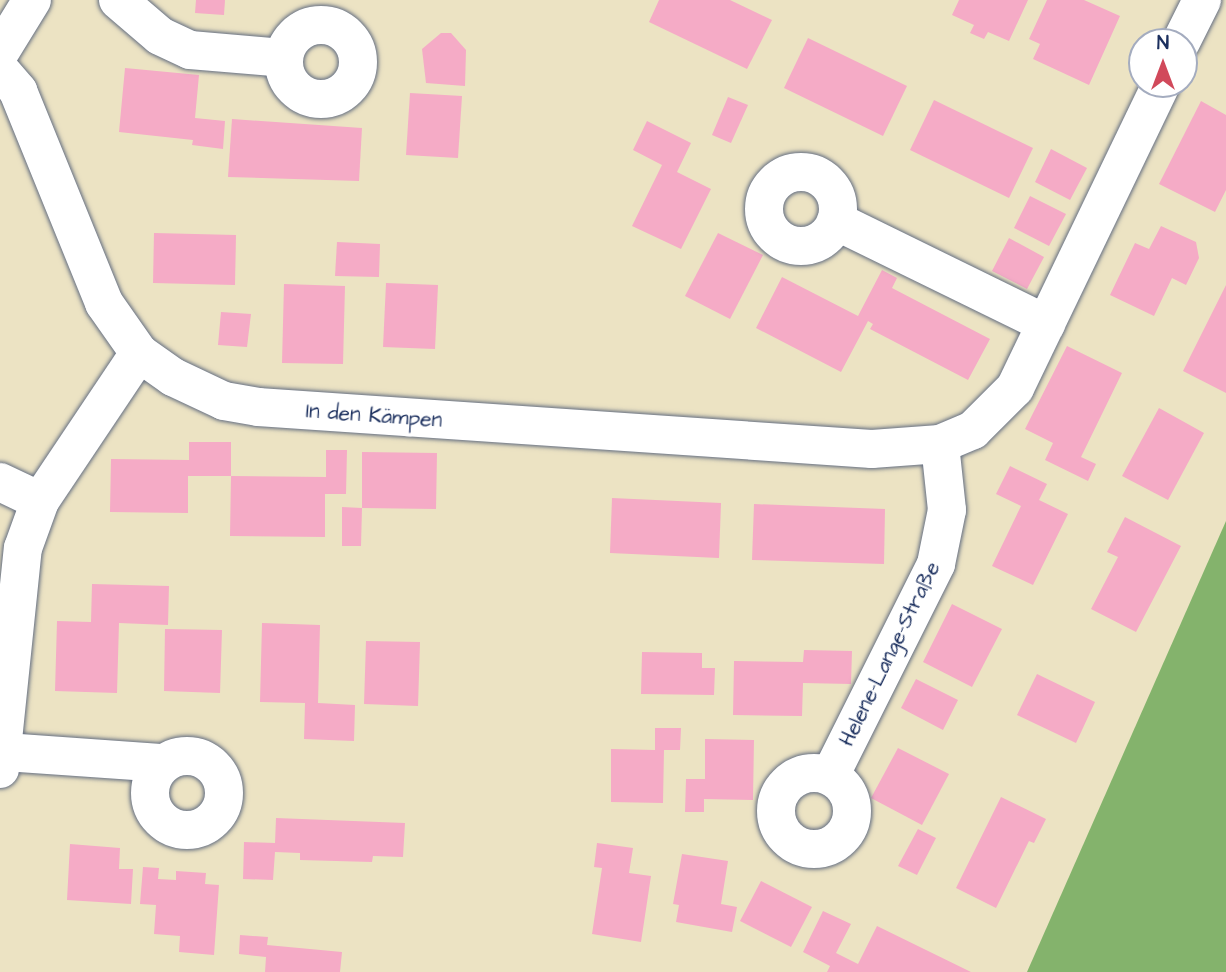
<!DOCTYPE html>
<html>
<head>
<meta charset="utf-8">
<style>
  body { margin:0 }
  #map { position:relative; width:1226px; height:972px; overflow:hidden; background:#ece3c3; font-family:"Architects Daughter",sans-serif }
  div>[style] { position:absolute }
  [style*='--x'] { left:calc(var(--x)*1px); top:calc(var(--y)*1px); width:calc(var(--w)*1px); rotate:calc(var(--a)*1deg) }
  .forest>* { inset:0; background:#84b36c }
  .building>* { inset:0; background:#f5abc6 }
  .roads { filter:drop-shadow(0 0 2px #646e81) drop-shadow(0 0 2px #646e81) }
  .street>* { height:38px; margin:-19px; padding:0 19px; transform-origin:19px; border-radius:19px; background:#fff }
  .street>.ring { margin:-19px; padding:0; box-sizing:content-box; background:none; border:38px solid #fff; border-radius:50% }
  span { translate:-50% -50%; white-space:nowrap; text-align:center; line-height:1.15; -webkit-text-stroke:7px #fff; paint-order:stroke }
  .street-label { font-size:21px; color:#1b2f5e }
  .north { position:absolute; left:1128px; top:28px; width:70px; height:70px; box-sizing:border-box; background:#fff; border:2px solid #a4acbf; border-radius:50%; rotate:0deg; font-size:19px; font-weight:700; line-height:28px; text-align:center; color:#1b2f5e }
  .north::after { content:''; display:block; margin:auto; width:24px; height:32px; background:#d1495b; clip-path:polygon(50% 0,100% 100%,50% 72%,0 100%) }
</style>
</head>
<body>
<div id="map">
  <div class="forest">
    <div style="clip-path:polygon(1226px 521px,1226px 972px,1027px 972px)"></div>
  </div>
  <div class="building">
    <div style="clip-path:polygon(196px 0,225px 0,224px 15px,195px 13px)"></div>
    <div style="clip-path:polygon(659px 0,730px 0,772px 20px,747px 69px,649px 22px)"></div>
    <div style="clip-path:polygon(959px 0,1028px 0,1009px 41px,988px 32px,984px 39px,970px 33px,974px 25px,952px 15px)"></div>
    <div style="clip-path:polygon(1047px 0,1084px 0,1120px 16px,1089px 85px,1033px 59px,1040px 44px,1029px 39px)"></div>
    <div style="clip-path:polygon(441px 33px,451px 33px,466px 50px,465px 86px,426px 83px,422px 49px)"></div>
    <div style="clip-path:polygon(808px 38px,907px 86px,883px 136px,784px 88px)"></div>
    <div style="clip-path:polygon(125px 68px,199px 75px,195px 118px,225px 121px,223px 149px,192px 145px,193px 140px,119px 132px)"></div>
    <div style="clip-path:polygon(410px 93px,462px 96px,458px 158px,406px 155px)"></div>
    <div style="clip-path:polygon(728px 97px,748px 105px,731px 143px,712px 135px)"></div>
    <div style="clip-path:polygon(934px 100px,1033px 148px,1009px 198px,910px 150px)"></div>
    <div style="clip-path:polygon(1201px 101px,1226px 115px,1226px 190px,1215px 212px,1159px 184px)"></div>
    <div style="clip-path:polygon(232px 119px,362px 128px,359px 181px,228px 177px)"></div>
    <div style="clip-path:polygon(647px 121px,691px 143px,677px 172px,711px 189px,681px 249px,632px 226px,662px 165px,633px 150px)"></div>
    <div style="clip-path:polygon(1051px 149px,1087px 168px,1070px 200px,1035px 182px)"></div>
    <div style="clip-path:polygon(1030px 196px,1066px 214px,1049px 246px,1014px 228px)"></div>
    <div style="clip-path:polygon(1161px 226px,1196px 242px,1199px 258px,1186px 285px,1172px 278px,1154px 316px,1110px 295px,1135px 243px,1149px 249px)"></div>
    <div style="clip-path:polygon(154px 233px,236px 235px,235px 285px,153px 283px)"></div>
    <div style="clip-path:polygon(718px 233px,763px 255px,730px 319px,685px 296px)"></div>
    <div style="clip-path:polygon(1009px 238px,1044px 257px,1027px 289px,992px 271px)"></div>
    <div style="clip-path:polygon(337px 242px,380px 244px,379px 277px,335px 276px)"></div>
    <div style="clip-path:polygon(882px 270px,897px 278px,892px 288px,990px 339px,968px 380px,870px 329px,873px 324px,868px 321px,841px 372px,756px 328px,782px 277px,858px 316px)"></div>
    <div style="clip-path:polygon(386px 283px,438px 285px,435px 349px,383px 347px)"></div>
    <div style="clip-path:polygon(284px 284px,345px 286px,343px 364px,282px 363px)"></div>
    <div style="clip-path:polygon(1226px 285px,1226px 393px,1183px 371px)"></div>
    <div style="clip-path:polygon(221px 312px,251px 314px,247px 347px,218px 345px)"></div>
    <div style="clip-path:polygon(1067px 346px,1122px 373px,1081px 457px,1096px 464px,1088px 481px,1045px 460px,1053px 443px,1025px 429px)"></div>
    <div style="clip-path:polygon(1159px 408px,1204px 433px,1168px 500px,1122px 476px)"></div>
    <div style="clip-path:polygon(189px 442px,231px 442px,231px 476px,188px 476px,188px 513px,110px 512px,111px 459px,189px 460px)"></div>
    <div style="clip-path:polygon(326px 450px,347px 450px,346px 494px,325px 494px,325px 537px,230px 536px,231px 476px,326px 477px)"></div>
    <div style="clip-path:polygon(362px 452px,437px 453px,436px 509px,362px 508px)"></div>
    <div style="clip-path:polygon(1010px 466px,1047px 484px,1039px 500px,1068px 514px,1033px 585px,992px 566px,1021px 506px,996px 494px)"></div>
    <div style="clip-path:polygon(612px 498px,721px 503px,719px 558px,610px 553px)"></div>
    <div style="clip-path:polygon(754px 504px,885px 509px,884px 564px,752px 560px)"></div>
    <div style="clip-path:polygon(342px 507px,362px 508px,361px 546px,342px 546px)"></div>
    <div style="clip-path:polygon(1125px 517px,1181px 546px,1136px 632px,1091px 609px,1118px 557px,1107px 552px)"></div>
    <div style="clip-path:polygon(92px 584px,169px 586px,168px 625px,119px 623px,117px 693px,55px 691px,57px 621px,91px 622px)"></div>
    <div style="clip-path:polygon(952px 604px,1002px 629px,972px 687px,923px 662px)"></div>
    <div style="clip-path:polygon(262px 623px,320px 625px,318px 703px,355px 705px,354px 741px,304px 739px,305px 703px,260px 702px)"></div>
    <div style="clip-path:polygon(165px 629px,222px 630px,220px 693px,164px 691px)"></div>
    <div style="clip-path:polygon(366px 641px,420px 642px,418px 706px,364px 704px)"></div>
    <div style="clip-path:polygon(804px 650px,852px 651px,851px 684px,803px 683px,802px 716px,733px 715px,734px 661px,803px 662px)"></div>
    <div style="clip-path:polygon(642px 652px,702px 653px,702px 668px,715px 668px,714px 695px,641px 694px)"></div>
    <div style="clip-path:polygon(1037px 674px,1095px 702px,1076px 743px,1017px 715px)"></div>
    <div style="clip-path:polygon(916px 679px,958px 700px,943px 730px,901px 708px)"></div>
    <div style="clip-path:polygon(655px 728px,681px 728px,680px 750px,664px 750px,663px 803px,611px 802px,611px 749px,655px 750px)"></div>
    <div style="clip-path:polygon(705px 739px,754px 740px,753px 800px,704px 799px,704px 812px,685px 812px,686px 779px,705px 779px)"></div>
    <div style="clip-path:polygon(898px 748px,949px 774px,922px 825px,871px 798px)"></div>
    <div style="clip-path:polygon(1001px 797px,1046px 819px,1034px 843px,1029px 841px,996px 908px,956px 888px)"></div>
    <div style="clip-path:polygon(276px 818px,405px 823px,403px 857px,373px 856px,372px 862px,300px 860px,300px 853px,275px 852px,273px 880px,243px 879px,244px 842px,275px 843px)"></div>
    <div style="clip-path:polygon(918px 829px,936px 838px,917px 875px,898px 866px)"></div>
    <div style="clip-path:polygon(597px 843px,633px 848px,629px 873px,651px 876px,641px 942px,592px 934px,602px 868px,594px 867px)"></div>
    <div style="clip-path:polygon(70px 844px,120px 848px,119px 869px,133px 869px,131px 904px,67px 900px)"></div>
    <div style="clip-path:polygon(682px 854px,728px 861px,721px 904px,737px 907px,732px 932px,676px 922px,679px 905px,673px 904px)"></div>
    <div style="clip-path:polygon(143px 867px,159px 868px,158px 879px,176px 880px,176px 871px,206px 873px,205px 884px,219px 885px,214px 955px,179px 952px,180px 936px,154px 934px,156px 905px,140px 904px)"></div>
    <div style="clip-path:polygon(761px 881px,812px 907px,791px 947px,740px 921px)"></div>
    <div style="clip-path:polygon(823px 911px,851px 924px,836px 953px,858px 964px,877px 926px,971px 972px,827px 972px,830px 966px,803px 952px)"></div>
    <div style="clip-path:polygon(240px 935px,268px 937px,267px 945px,342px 952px,340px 972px,265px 972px,266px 957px,239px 954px)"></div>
  </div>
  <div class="roads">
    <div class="street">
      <div style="--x:118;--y:0;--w:55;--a:40.6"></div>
      <div style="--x:160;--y:36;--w:33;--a:25"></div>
      <div style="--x:190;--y:50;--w:93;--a:4.9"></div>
      <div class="ring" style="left:284px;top:25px;width:36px;height:36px"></div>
      <div style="--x:1181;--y:42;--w:47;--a:-63.4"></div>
      <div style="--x:0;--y:52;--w:61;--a:-58.4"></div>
      <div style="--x:0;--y:70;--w:28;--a:49"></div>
      <div style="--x:18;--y:91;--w:229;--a:67.9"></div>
      <div style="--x:104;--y:303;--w:61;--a:55"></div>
      <div style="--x:139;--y:353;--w:42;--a:35.2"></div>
      <div style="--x:173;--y:377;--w:56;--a:25.2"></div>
      <div style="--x:224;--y:401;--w:35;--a:10"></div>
      <div style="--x:258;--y:407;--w:615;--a:3.91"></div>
      <div style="--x:872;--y:449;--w:68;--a:-4.2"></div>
      <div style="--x:940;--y:444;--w:36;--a:-23"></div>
      <div style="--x:973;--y:430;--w:59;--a:-45"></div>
      <div style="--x:1015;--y:388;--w:337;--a:-64.3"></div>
      <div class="ring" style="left:764px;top:172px;width:36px;height:36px"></div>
      <div style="--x:836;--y:221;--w:234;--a:26.1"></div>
      <div style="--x:0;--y:482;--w:44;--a:25.4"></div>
      <div style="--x:5;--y:752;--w:159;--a:4"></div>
      <div class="ring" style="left:150px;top:756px;width:36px;height:36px"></div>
      <div style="--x:0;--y:769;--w:222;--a:-84.1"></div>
      <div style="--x:23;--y:548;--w:50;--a:-70.1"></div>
      <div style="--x:40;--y:501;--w:178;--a:-56.2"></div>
      <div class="ring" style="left:776px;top:773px;width:38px;height:38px"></div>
      <div style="--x:830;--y:776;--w:237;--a:-63.4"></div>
      <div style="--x:936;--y:564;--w:55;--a:-78.5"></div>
      <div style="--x:947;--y:510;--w:66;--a:-96.1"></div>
    </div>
  </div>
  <div class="street-label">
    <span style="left:374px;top:416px;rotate:4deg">In den Kämpen</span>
    <span style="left:890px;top:654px;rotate:-64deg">Helene-Lange-Straße</span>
  </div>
  <div class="north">N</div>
</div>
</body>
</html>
